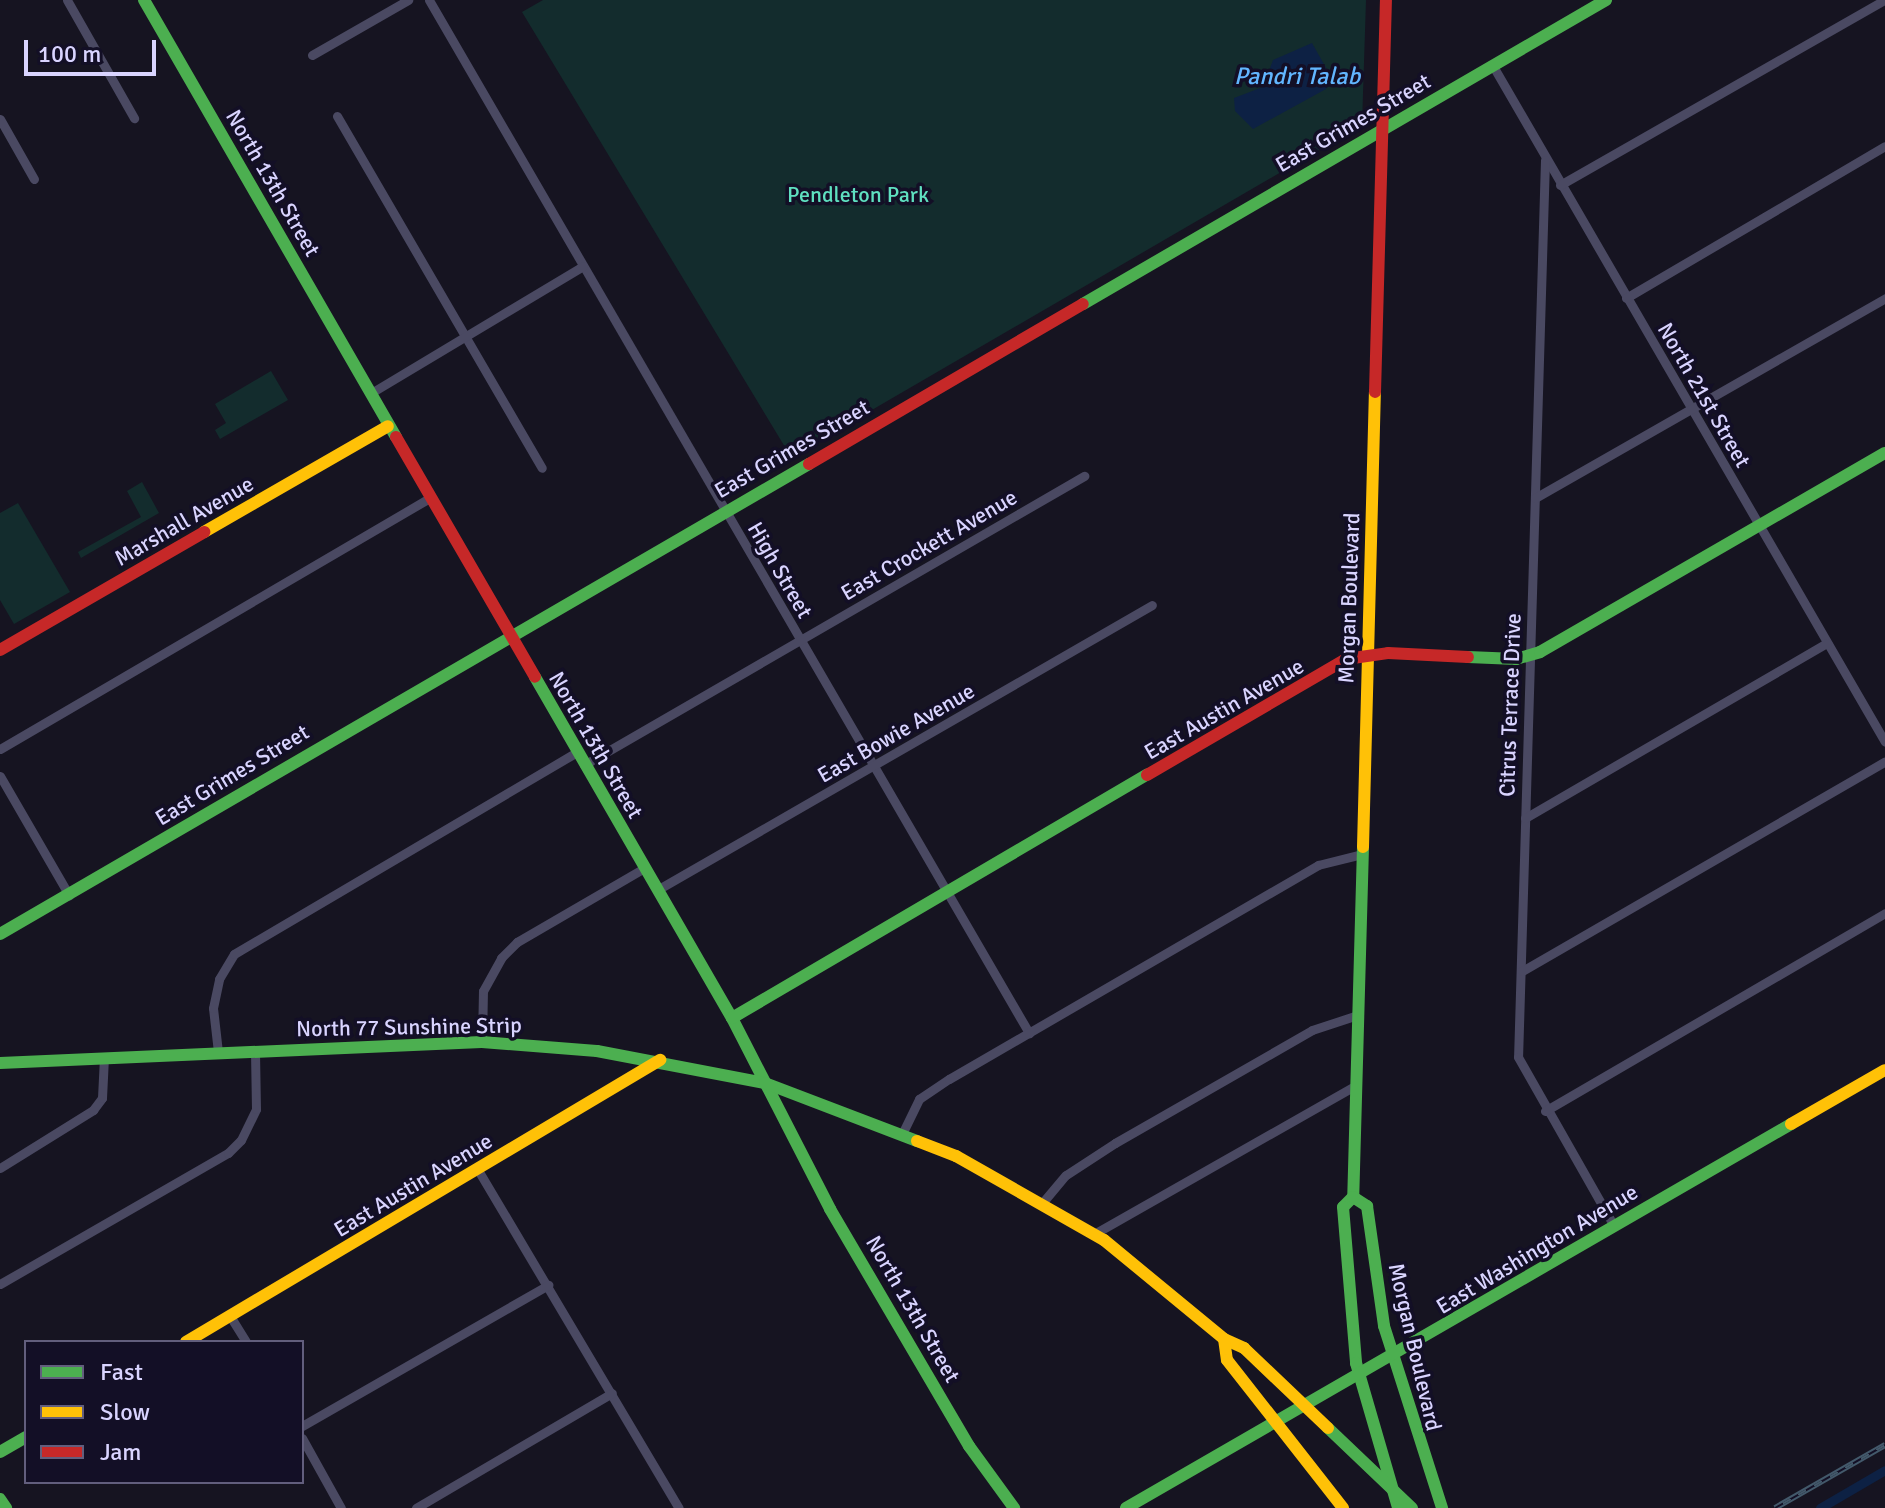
<!DOCTYPE html>
<html>
<head>
<meta charset="utf-8">
<style>
  body { margin:0 }
  #map { position:relative; width:1885px; height:1508px; overflow:hidden; background:#161421; font-family:Signika,sans-serif }
  div>[style] { position:absolute }
  [style*='--x'] { left:calc(var(--x)*1px); top:calc(var(--y)*1px); width:calc(var(--w)*1px); rotate:calc(var(--a)*1deg) }
  .green>* { inset:0; background:#132c2d }
  .water>* { inset:0; background:#0d2144 }
  .canal>* { height:9px; margin:-4.5px; padding:0 4.5px; transform-origin:4.5px; border-radius:4.5px; background:#0d2144 }
  .street>* { height:9px; margin:-4.5px; padding:0 4.5px; transform-origin:4.5px; border-radius:4.5px; background:#4a4962 }
  .fast>* { height:12px; margin:-6px; padding:0 6px; transform-origin:6px; border-radius:6px; background:#4caf50 }
  .slow>* { height:12px; margin:-6px; padding:0 6px; transform-origin:6px; border-radius:6px; background:#ffc107 }
  .jam>* { height:12px; margin:-6px; padding:0 6px; transform-origin:6px; border-radius:6px; background:#c62828 }
  .rail>* { height:6px; margin-top:-3px; transform-origin:0; background:repeating-linear-gradient(90deg,#130f26 0 9px,#43596b 0 18px); box-sizing:border-box; border-block:2px solid #43596b }
  span { translate:-50% -50%; white-space:nowrap; text-align:center; line-height:1.15; -webkit-text-stroke:7px #130f26; paint-order:stroke }
  .street-label { font-size:22px; color:#d9d4ff }
  .park-label { font-size:22px; color:#5fe0c0 }
  .water-label { font-size:24px; color:#62b6ff; font-style:italic }
  .legend { position:absolute; left:24px; top:1340px; width:280px; height:144px; box-sizing:border-box; background:#130f26; border:2px solid #625e7d; margin:0; padding:10px 14px; list-style:none; font-size:24px; color:#d9d4ff }
  .legend li { display:flex; align-items:center; gap:16px; height:40px }
  .legend b { width:40px; border:2px solid #625e7d }
  .scale { position:absolute; left:24px; top:40px; width:132px; height:36px; box-sizing:border-box; border:4px solid #d9d4ff; border-top:0; padding-left:10px; font-size:24px; line-height:28px; white-space:nowrap; color:#d9d4ff; -webkit-text-stroke:6px #130f26; paint-order:stroke }
</style>
</head>
<body>
<div id="map">
  <div class="green">
    <div style="clip-path:polygon(543px 0,1366px 0,1362px 125px,791px 457px,522px 12px)"></div>
    <div style="clip-path:polygon(271px 371px,288px 400px,220px 439px,215px 430px,226px 423px,215px 404px)"></div>
    <div style="clip-path:polygon(142px 482px,159px 513px,81px 558px,78px 552px,141px 517px,127px 491px)"></div>
    <div style="clip-path:polygon(18px 503px,70px 592px,14px 624px,0 600px,0 513px)"></div>
  </div>
  <div class="water">
    <div style="clip-path:polygon(1312px 43px,1330px 75px,1326px 89px,1253px 129px,1235px 111px,1234px 98px,1263px 87px,1273px 60px)"></div>
  </div>
  <div class="canal">
    <div style="--x:1820;--y:1508;--w:75;--a:-30.3"></div>
  </div>
  <div class="street">
    <div style="--x:67;--y:0;--w:136;--a:60.4"></div>
    <div style="--x:429;--y:0;--w:1195;--a:59.85"></div>
    <div style="--x:312;--y:55;--w:111;--a:-29.8"></div>
    <div style="--x:1493;--y:66;--w:781;--a:59.89"></div>
    <div style="--x:337;--y:116;--w:407;--a:59.8"></div>
    <div style="--x:0;--y:119;--w:69;--a:60.5"></div>
    <div style="--x:1545;--y:160;--w:897;--a:91.72"></div>
    <div style="--x:1518;--y:1057;--w:194;--a:60.4"></div>
    <div style="--x:1560;--y:185;--w:373;--a:-29.7"></div>
    <div style="--x:1626;--y:298;--w:300;--a:-30.4"></div>
    <div style="--x:371;--y:393;--w:247;--a:-30.9"></div>
    <div style="--x:1535;--y:498;--w:403;--a:-29.7"></div>
    <div style="--x:0;--y:749;--w:497;--a:-30.3"></div>
    <div style="--x:584;--y:765;--w:578;--a:-30.03"></div>
    <div style="--x:0;--y:776;--w:138;--a:59.9"></div>
    <div style="--x:1525;--y:818;--w:349;--a:-30.1"></div>
    <div style="--x:657;--y:890;--w:571;--a:-29.93"></div>
    <div style="--x:1522;--y:971;--w:419;--a:-30"></div>
    <div style="--x:482;--y:1042;--w:51;--a:-88.9"></div>
    <div style="--x:483;--y:991;--w:38;--a:-61"></div>
    <div style="--x:501;--y:958;--w:23;--a:-45"></div>
    <div style="--x:517;--y:942;--w:147;--a:-30.2"></div>
    <div style="--x:218;--y:1052;--w:44;--a:-96.5"></div>
    <div style="--x:213;--y:1008;--w:30;--a:-78"></div>
    <div style="--x:219;--y:979;--w:29;--a:-59"></div>
    <div style="--x:234;--y:954;--w:398;--a:-30.5"></div>
    <div style="--x:1545;--y:1111;--w:393;--a:-30.2"></div>
    <div style="--x:903;--y:1132;--w:37;--a:-64"></div>
    <div style="--x:919;--y:1099;--w:36;--a:-34"></div>
    <div style="--x:949;--y:1079;--w:427;--a:-30.1"></div>
    <div style="--x:1318;--y:865;--w:45;--a:-14"></div>
    <div style="--x:0;--y:1168;--w:110;--a:-31.9"></div>
    <div style="--x:93;--y:1110;--w:15;--a:-53"></div>
    <div style="--x:102;--y:1098;--w:41;--a:-87.2"></div>
    <div style="--x:478;--y:1170;--w:393;--a:59.3"></div>
    <div style="--x:1043;--y:1202;--w:35;--a:-50"></div>
    <div style="--x:1066;--y:1175;--w:59;--a:-33.1"></div>
    <div style="--x:1115;--y:1143;--w:227;--a:-29.8"></div>
    <div style="--x:1312;--y:1030;--w:48;--a:-18.1"></div>
    <div style="--x:1094;--y:1234;--w:301;--a:-29.6"></div>
    <div style="--x:0;--y:1284;--w:263;--a:-29.9"></div>
    <div style="--x:228;--y:1153;--w:18;--a:-45"></div>
    <div style="--x:241;--y:1140;--w:34;--a:-64"></div>
    <div style="--x:256;--y:1109;--w:58;--a:-91"></div>
    <div style="--x:230;--y:1316;--w:31;--a:58"></div>
    <div style="--x:302;--y:1426;--w:284;--a:-29.8"></div>
    <div style="--x:302;--y:1438;--w:80;--a:60.9"></div>
    <div style="--x:416;--y:1508;--w:227;--a:-30.4"></div>
  </div>
  <div class="fast">
    <div style="--x:144;--y:0;--w:504;--a:60.03"></div>
    <div style="--x:1083;--y:304;--w:605;--a:-30.17"></div>
    <div style="--x:1468;--y:657;--w:48;--a:2.4"></div>
    <div style="--x:1516;--y:659;--w:25;--a:-16"></div>
    <div style="--x:1540;--y:652;--w:398;--a:-30"></div>
    <div style="--x:535;--y:677;--w:394;--a:60"></div>
    <div style="--x:732;--y:1018;--w:215;--a:62.8"></div>
    <div style="--x:830;--y:1209;--w:275;--a:59.6"></div>
    <div style="--x:969;--y:1446;--w:77;--a:54"></div>
    <div style="--x:1363;--y:847;--w:350;--a:91.6"></div>
    <div style="--x:1353;--y:1197;--w:14;--a:135"></div>
    <div style="--x:1343;--y:1207;--w:157;--a:85.2"></div>
    <div style="--x:1356;--y:1363;--w:151;--a:73.8"></div>
    <div style="--x:0;--y:934;--w:936;--a:-30.16"></div>
    <div style="--x:732;--y:1018;--w:481;--a:-30.4"></div>
    <div style="--x:0;--y:1063;--w:482;--a:-2.5"></div>
    <div style="--x:482;--y:1042;--w:115;--a:4.5"></div>
    <div style="--x:597;--y:1051;--w:171;--a:10.8"></div>
    <div style="--x:765;--y:1083;--w:163;--a:20.9"></div>
    <div style="--x:1353;--y:1197;--w:17;--a:33"></div>
    <div style="--x:1367;--y:1206;--w:121;--a:81.9"></div>
    <div style="--x:1384;--y:1326;--w:191;--a:72.3"></div>
    <div style="--x:1328;--y:1428;--w:116;--a:43.6"></div>
    <div style="--x:0;--y:1452;--w:30;--a:-30"></div>
    <div style="--x:0;--y:1499;--w:11;--a:56"></div>
    <div style="--x:1126;--y:1508;--w:768;--a:-30"></div>
  </div>
  <div class="slow">
    <div style="--x:204;--y:532;--w:212;--a:-29.9"></div>
    <div style="--x:1363;--y:847;--w:455;--a:-88.5"></div>
    <div style="--x:1791;--y:1124;--w:108;--a:-29.9"></div>
    <div style="--x:917;--y:1141;--w:42;--a:21"></div>
    <div style="--x:956;--y:1156;--w:170;--a:29.6"></div>
    <div style="--x:1104;--y:1240;--w:156;--a:39.5"></div>
    <div style="--x:1224;--y:1339;--w:22;--a:24"></div>
    <div style="--x:1244;--y:1348;--w:116;--a:43.6"></div>
    <div style="--x:1224;--y:1339;--w:21;--a:82"></div>
    <div style="--x:1227;--y:1360;--w:188;--a:51.9"></div>
    <div style="--x:186;--y:1342;--w:552;--a:-30.75"></div>
  </div>
  <div class="jam">
    <div style="--x:1375;--y:392;--w:392;--a:-88.4"></div>
    <div style="--x:396;--y:437;--w:277;--a:59.9"></div>
    <div style="--x:809;--y:464;--w:317;--a:-30.3"></div>
    <div style="--x:0;--y:650;--w:236;--a:-30"></div>
    <div style="--x:1147;--y:775;--w:230;--a:-30.2"></div>
    <div style="--x:1346;--y:659;--w:42;--a:-8.1"></div>
    <div style="--x:1388;--y:653;--w:80;--a:2.9"></div>
  </div>
  <div class="rail">
    <div style="--x:1775;--y:1508;--w:127;--a:-29.8"></div>
  </div>
  <div class="street-label">
    <span style="left:1353px;top:123px;rotate:-30deg">East Grimes Street</span>
    <span style="left:273px;top:183px;rotate:60deg">North 13th Street</span>
    <span style="left:1704px;top:395px;rotate:60deg">North 21st Street</span>
    <span style="left:792px;top:449px;rotate:-30deg">East Grimes Street</span>
    <span style="left:184px;top:521px;rotate:-30deg">Marshall Avenue</span>
    <span style="left:929px;top:545px;rotate:-30deg">East Crockett Avenue</span>
    <span style="left:780px;top:570px;rotate:60deg">High Street</span>
    <span style="left:1349px;top:598px;rotate:-88deg">Morgan Boulevard</span>
    <span style="left:1510px;top:705px;rotate:-88deg">Citrus Terrace Drive</span>
    <span style="left:1224px;top:709px;rotate:-30deg">East Austin Avenue</span>
    <span style="left:896px;top:733px;rotate:-30deg">East Bowie Avenue</span>
    <span style="left:596px;top:745px;rotate:60deg">North 13th Street</span>
    <span style="left:232px;top:775px;rotate:-31deg">East Grimes Street</span>
    <span style="left:409px;top:1027px;rotate:-1deg">North 77 Sunshine Strip</span>
    <span style="left:413px;top:1185px;rotate:-31deg">East Austin Avenue</span>
    <span style="left:1537px;top:1249px;rotate:-31deg">East Washington Avenue</span>
    <span style="left:913px;top:1309px;rotate:60deg">North 13th Street</span>
    <span style="left:1415px;top:1347px;rotate:77deg">Morgan Boulevard</span>
  </div>
  <div class="park-label">
    <span style="left:858px;top:195px">Pendleton Park</span>
  </div>
  <div class="water-label">
    <span style="left:1297px;top:77px">Pandri Talab</span>
  </div>
  <ul class="legend">
  <li><b style="height:10px;background:#4caf50"></b>Fast</li>
  <li><b style="height:10px;background:#ffc107"></b>Slow</li>
  <li><b style="height:10px;background:#c62828"></b>Jam</li>
  </ul>
  <div class="scale">100 m</div>
</div>
</body>
</html>
